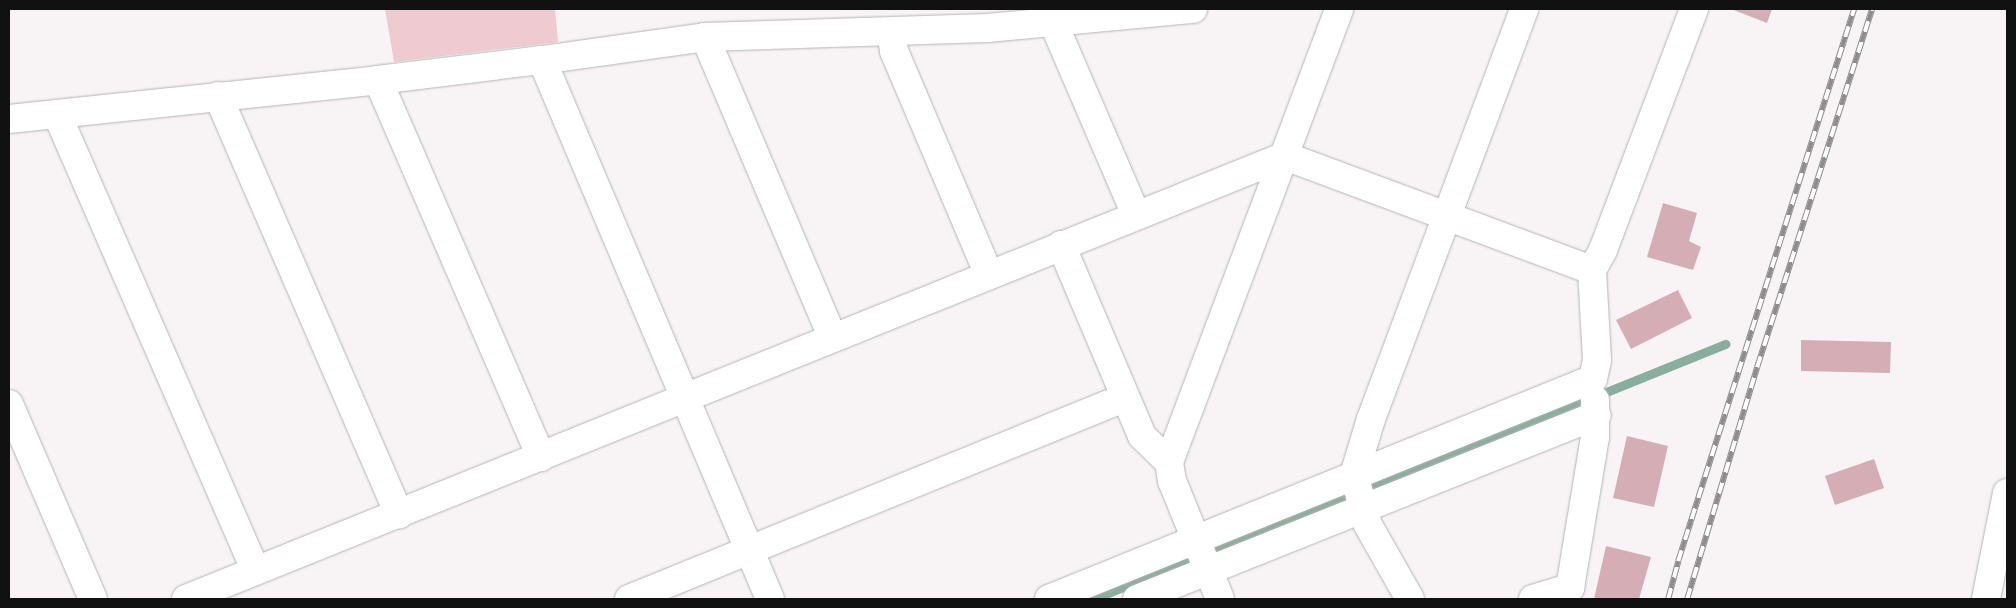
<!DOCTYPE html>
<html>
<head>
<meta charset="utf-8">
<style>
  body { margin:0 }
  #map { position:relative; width:2016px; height:608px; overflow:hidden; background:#f8f4f5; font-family:"Nunito Sans",sans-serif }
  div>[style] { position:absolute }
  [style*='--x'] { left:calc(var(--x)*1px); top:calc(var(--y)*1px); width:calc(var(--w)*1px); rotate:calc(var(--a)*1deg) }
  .green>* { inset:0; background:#f0cad1 }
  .stream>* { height:9px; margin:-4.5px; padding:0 4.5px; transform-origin:4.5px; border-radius:4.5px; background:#89ae9d }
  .building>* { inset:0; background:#d5adb5 }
  .roads { filter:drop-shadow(0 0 1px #b6b3b3) drop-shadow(0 0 1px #b6b3b3) }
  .minor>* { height:28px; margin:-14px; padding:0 14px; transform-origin:14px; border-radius:14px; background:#fff }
  .rail>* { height:5.5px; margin-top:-2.75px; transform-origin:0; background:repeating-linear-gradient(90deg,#fff 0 11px,#8e8c8c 0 22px); box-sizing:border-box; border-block:1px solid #8e8c8c }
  span { translate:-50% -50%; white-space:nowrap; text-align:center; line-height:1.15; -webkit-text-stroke:4px #fff; paint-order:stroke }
  .frame { position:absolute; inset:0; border:10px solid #121111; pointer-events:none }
</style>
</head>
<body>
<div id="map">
  <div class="green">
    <div style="clip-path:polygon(385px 9px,555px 9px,558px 42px,394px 62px)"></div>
  </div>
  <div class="stream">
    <div style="--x:1093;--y:599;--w:682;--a:-21.97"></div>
  </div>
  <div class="building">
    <div style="clip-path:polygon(1731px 9px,1772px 9px,1767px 23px)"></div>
    <div style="clip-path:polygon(1663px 203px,1697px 213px,1689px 241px,1701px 247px,1693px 270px,1647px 257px)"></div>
    <div style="clip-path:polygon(1678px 290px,1692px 318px,1631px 349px,1616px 320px)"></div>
    <div style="clip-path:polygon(1801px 340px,1891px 342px,1890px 373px,1801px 371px)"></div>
    <div style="clip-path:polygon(1627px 436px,1668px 446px,1654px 507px,1613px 498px)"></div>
    <div style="clip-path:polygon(1874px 459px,1884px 488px,1835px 505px,1825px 476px)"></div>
    <div style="clip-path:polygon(1606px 546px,1651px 557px,1639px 599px,1594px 599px)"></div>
  </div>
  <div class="roads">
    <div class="minor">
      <div style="--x:1053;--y:22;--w:210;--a:66.7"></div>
      <div style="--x:891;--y:32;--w:19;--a:81"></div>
      <div style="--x:894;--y:51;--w:243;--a:67"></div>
      <div style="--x:705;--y:37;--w:327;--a:67"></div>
      <div style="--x:542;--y:60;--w:585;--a:67.07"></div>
      <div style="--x:378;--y:80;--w:411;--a:66.6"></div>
      <div style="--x:218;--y:96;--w:456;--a:66.6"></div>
      <div style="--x:57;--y:114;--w:498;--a:66.5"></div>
      <div style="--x:9;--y:119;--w:371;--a:-6"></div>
      <div style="--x:378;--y:80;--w:165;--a:-7"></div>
      <div style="--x:542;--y:60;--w:165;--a:-8"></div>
      <div style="--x:705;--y:37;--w:283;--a:-1.8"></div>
      <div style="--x:988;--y:28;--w:206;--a:-5.3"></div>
      <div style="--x:1061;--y:245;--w:207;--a:67"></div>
      <div style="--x:1142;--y:436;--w:37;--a:44"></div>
      <div style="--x:1592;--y:270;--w:23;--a:-61"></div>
      <div style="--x:1603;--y:250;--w:258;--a:-69.3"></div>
      <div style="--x:9;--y:404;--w:212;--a:66.7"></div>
      <div style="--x:186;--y:599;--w:1185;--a:-21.95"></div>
      <div style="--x:1285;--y:156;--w:327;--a:20.4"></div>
      <div style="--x:1592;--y:270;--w:90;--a:86.8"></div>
      <div style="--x:1597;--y:360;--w:19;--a:102"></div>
      <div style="--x:1593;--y:379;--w:587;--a:157.98"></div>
      <div style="--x:629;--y:599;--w:534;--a:-22.1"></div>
      <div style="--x:1137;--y:599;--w:495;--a:-21.8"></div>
      <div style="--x:1220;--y:599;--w:127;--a:-112.1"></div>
      <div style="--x:1172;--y:481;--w:19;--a:-99"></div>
      <div style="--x:1169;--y:462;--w:484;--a:-69.4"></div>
      <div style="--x:1410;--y:599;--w:85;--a:-119.6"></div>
      <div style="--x:1368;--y:525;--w:52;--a:-105.6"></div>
      <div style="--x:1354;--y:475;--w:59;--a:-73.1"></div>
      <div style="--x:1371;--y:419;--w:438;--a:-69.5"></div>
      <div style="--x:1533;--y:599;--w:39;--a:-17"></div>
      <div style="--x:1570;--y:588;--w:153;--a:-80.6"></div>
      <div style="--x:1595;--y:437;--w:37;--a:-90"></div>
      <div style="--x:1986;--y:599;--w:108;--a:-78.8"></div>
    </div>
  </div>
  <div class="rail">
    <div style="--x:1668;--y:599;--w:39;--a:-75"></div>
    <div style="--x:1678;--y:561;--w:579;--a:-72.32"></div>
    <div style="--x:1687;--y:599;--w:242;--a:-73.2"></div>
    <div style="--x:1757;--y:367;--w:376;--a:-72.2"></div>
  </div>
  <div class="frame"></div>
</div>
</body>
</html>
